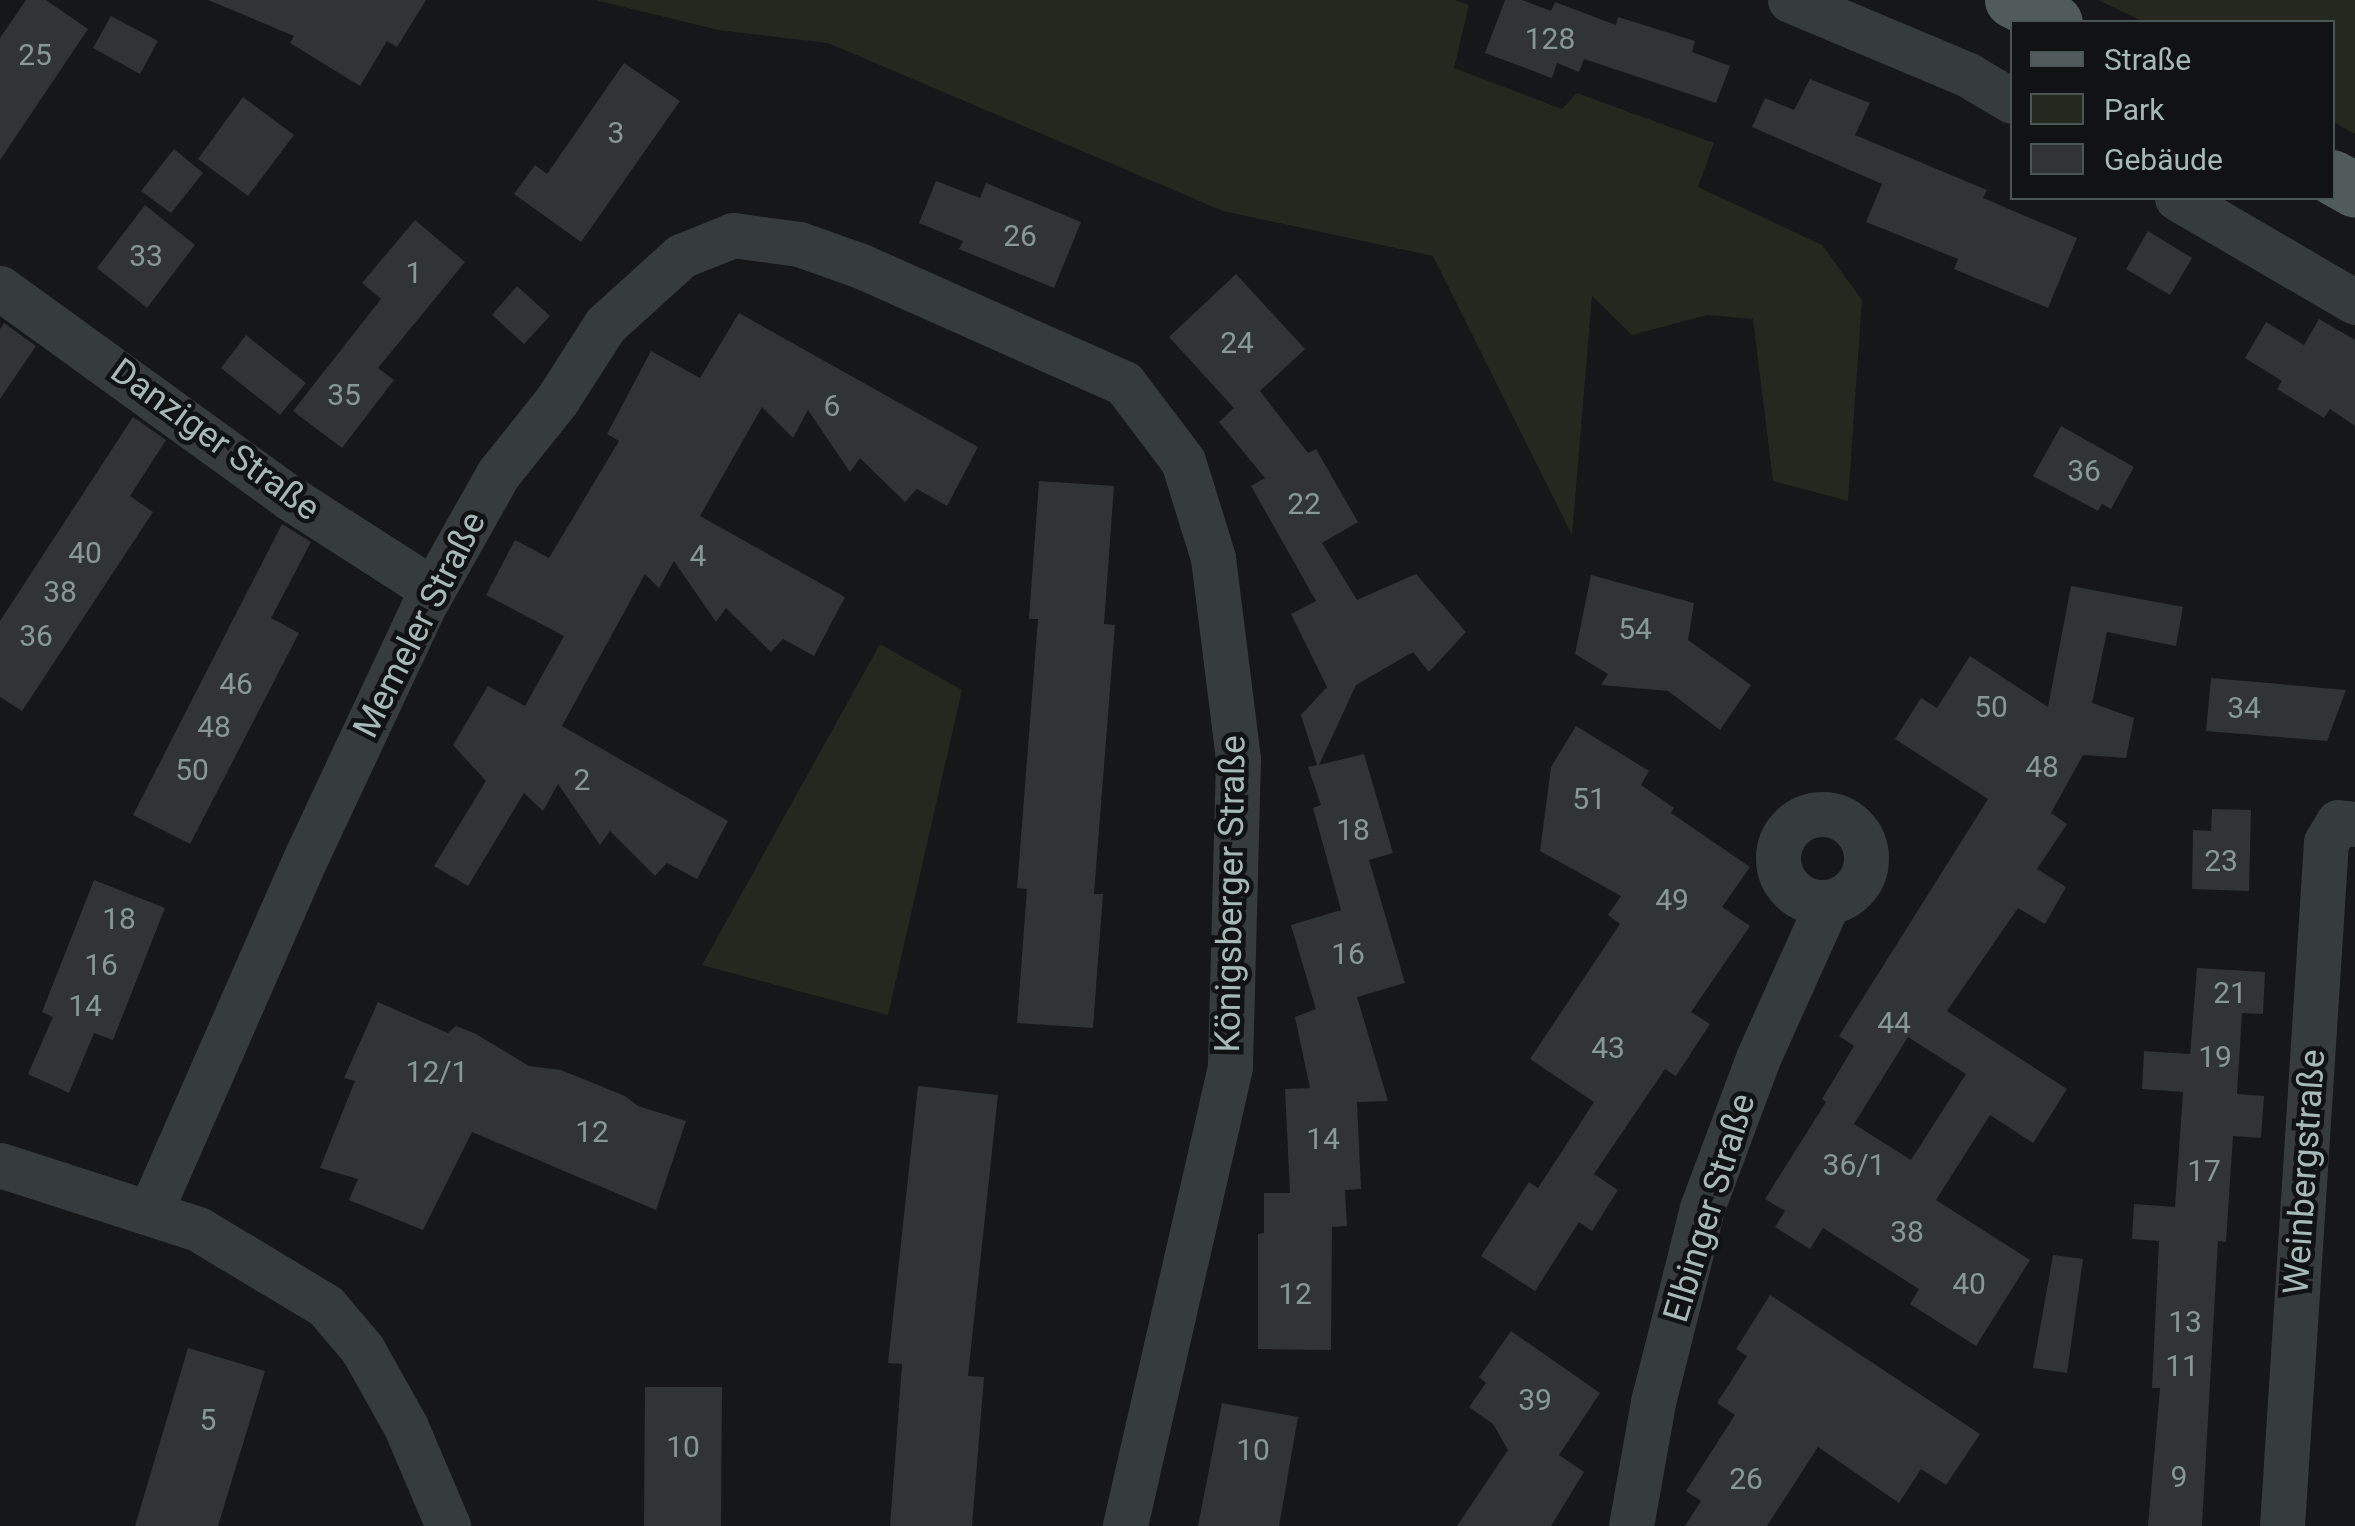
<!DOCTYPE html>
<html>
<head>
<meta charset="utf-8">
<style>
  body { margin:0 }
  #map { position:relative; width:2355px; height:1526px; overflow:hidden; background:#151718; font-family:Roboto,sans-serif }
  div>[style] { position:absolute }
  [style*='--x'] { left:calc(var(--x)*1px); top:calc(var(--y)*1px); width:calc(var(--w)*1px); rotate:calc(var(--a)*1deg) }
  .green>* { inset:0; background:#24281f }
  .building>* { inset:0; background:#303434 }
  .street>* { height:45px; margin:-22.5px; padding:0 22.5px; transform-origin:22.5px; border-radius:22.5px; background:#363c3d }
  .street>.ring { margin:-22.5px; padding:0; box-sizing:content-box; background:none; border:45px solid #363c3d; border-radius:50% }
  .primary>* { height:55px; margin:-27.5px; padding:0 27.5px; transform-origin:27.5px; border-radius:27.5px; background:#525b5c }
  span { translate:-50% -50%; white-space:nowrap; text-align:center; line-height:1.15; -webkit-text-stroke:9px #101213; paint-order:stroke }
  .number-label { font-size:30px; color:#889897 }
  .number-label span { -webkit-text-stroke-width:0 }
  .street-label { font-size:35px; color:#a6b9b8 }
  .legend { position:absolute; left:2010px; top:20px; width:325px; height:180px; box-sizing:border-box; background:#101213; border:2px solid #4c5555; margin:0; padding:12px 18px; list-style:none; font-size:30px; color:#a6b9b8 }
  .legend li { display:flex; align-items:center; gap:20px; height:50px }
  .legend b { width:50px; border:2px solid #4c5555 }
</style>
</head>
<body>
<div id="map">
  <div class="green">
    <div style="clip-path:polygon(595px 0,1455px 0,1469px 5px,1454px 68px,1562px 109px,1577px 93px,1714px 143px,1698px 187px,1822px 245px,1862px 300px,1848px 501px,1773px 481px,1753px 319px,1707px 315px,1632px 335px,1592px 296px,1572px 535px,1433px 256px,1223px 211px,828px 43px,718px 30px)"></div>
    <div style="clip-path:polygon(2098px 0,2355px 0,2355px 134px,2333px 122px,2332px 22px,2144px 22px)"></div>
    <div style="clip-path:polygon(880px 644px,962px 690px,888px 1015px,702px 965px)"></div>
  </div>
  <div class="building">
    <div style="clip-path:polygon(26px 0,46px 0,88px 29px,0 160px,0 38px)"></div>
    <div style="clip-path:polygon(208px 0,426px 0,397px 47px,387px 41px,360px 86px,290px 43px,294px 36px)"></div>
    <div style="clip-path:polygon(1505px 0,1522px 0,1551px 11px,1555px 2px,1616px 25px,1618px 17px,1695px 41px,1692px 52px,1730px 66px,1716px 103px,1584px 59px,1579px 72px,1557px 63px,1552px 78px,1485px 53px)"></div>
    <div style="clip-path:polygon(111px 16px,158px 41px,140px 74px,93px 48px)"></div>
    <div style="clip-path:polygon(624px 63px,680px 101px,581px 242px,514px 194px,535px 165px,547px 174px)"></div>
    <div style="clip-path:polygon(1810px 79px,1870px 103px,1855px 135px,1987px 190px,1983px 198px,2077px 238px,2048px 308px,1954px 269px,1958px 259px,1866px 222px,1882px 184px,1752px 127px,1765px 98px,1794px 110px)"></div>
    <div style="clip-path:polygon(243px 97px,294px 135px,248px 196px,198px 159px)"></div>
    <div style="clip-path:polygon(174px 149px,203px 173px,171px 213px,141px 191px)"></div>
    <div style="clip-path:polygon(936px 181px,980px 198px,986px 183px,1081px 222px,1054px 288px,959px 249px,963px 241px,919px 223px)"></div>
    <div style="clip-path:polygon(145px 205px,195px 245px,147px 308px,97px 268px)"></div>
    <div style="clip-path:polygon(415px 220px,465px 262px,378px 368px,394px 380px,342px 448px,293px 411px,381px 299px,362px 283px)"></div>
    <div style="clip-path:polygon(2148px 231px,2192px 258px,2170px 295px,2126px 269px)"></div>
    <div style="clip-path:polygon(1236px 274px,1305px 349px,1260px 391px,1308px 453px,1316px 449px,1358px 522px,1322px 543px,1357px 600px,1416px 574px,1466px 632px,1429px 672px,1413px 652px,1356px 685px,1319px 765px,1364px 754px,1393px 853px,1369px 860px,1405px 983px,1357px 997px,1388px 1101px,1357px 1102px,1361px 1189px,1345px 1190px,1347px 1226px,1332px 1227px,1331px 1350px,1258px 1349px,1258px 1234px,1264px 1233px,1264px 1193px,1290px 1193px,1285px 1089px,1310px 1088px,1295px 1017px,1316px 1009px,1291px 925px,1341px 910px,1313px 808px,1321px 805px,1308px 767px,1317px 765px,1301px 715px,1327px 687px,1291px 614px,1316px 601px,1251px 486px,1265px 478px,1219px 422px,1234px 408px,1169px 337px)"></div>
    <div style="clip-path:polygon(517px 286px,550px 316px,524px 344px,492px 315px)"></div>
    <div style="clip-path:polygon(739px 313px,978px 447px,947px 506px,917px 489px,905px 502px,860px 458px,850px 472px,808px 410px,793px 438px,762px 407px,700px 516px,845px 597px,814px 656px,783px 639px,771px 652px,726px 608px,716px 622px,674px 561px,659px 588px,645px 574px,562px 726px,728px 821px,697px 879px,667px 863px,655px 876px,610px 831px,600px 845px,558px 784px,543px 811px,524px 793px,468px 886px,434px 866px,486px 781px,453px 745px,488px 686px,525px 706px,564px 636px,486px 595px,515px 540px,549px 558px,619px 441px,607px 434px,651px 351px,700px 378px)"></div>
    <div style="clip-path:polygon(2319px 319px,2355px 340px,2355px 426px,2330px 409px,2324px 418px,2277px 389px,2282px 381px,2245px 358px,2266px 322px,2304px 345px)"></div>
    <div style="clip-path:polygon(4px 323px,36px 346px,0 399px,0 329px)"></div>
    <div style="clip-path:polygon(246px 335px,306px 383px,280px 415px,221px 368px)"></div>
    <div style="clip-path:polygon(133px 417px,166px 440px,130px 496px,153px 512px,22px 711px,0 697px,0 621px)"></div>
    <div style="clip-path:polygon(2061px 426px,2134px 467px,2111px 509px,2102px 504px,2098px 511px,2033px 476px)"></div>
    <div style="clip-path:polygon(1039px 481px,1114px 486px,1104px 624px,1115px 625px,1094px 894px,1103px 894px,1093px 1028px,1017px 1023px,1027px 889px,1017px 888px,1038px 619px,1029px 619px)"></div>
    <div style="clip-path:polygon(282px 524px,311px 542px,271px 618px,299px 633px,190px 844px,133px 815px)"></div>
    <div style="clip-path:polygon(1591px 575px,1694px 603px,1688px 640px,1751px 685px,1720px 730px,1668px 691px,1601px 685px,1608px 674px,1575px 654px)"></div>
    <div style="clip-path:polygon(evenodd,2071px 586px,2183px 607px,2176px 646px,2107px 632px,2092px 703px,2134px 718px,2126px 758px,2083px 755px,2051px 813px,2067px 824px,2037px 869px,2066px 887px,2045px 924px,2018px 908px,1947px 1011px,2067px 1089px,2033px 1143px,1990px 1115px,1936px 1200px,2030px 1260px,1976px 1346px,1910px 1304px,1919px 1289px,1823px 1228px,1810px 1249px,1775px 1227px,1785px 1211px,1765px 1199px,1826px 1102px,1822px 1099px,1854px 1046px,1839px 1036px,1988px 799px,1895px 739px,1921px 698px,1937px 708px,1970px 656px,2048px 707px,2071px 586px,1908px 1037px,1966px 1074px,1911px 1160px,1854px 1124px,1908px 1037px)"></div>
    <div style="clip-path:polygon(2211px 678px,2346px 690px,2327px 741px,2206px 731px)"></div>
    <div style="clip-path:polygon(1576px 726px,1649px 771px,1641px 785px,1674px 808px,1671px 813px,1750px 867px,1722px 907px,1750px 926px,1691px 1012px,1710px 1024px,1676px 1076px,1665px 1069px,1594px 1174px,1618px 1190px,1592px 1231px,1579px 1222px,1535px 1291px,1481px 1256px,1529px 1182px,1538px 1188px,1594px 1102px,1530px 1059px,1620px 924px,1608px 915px,1621px 896px,1540px 851px,1551px 767px)"></div>
    <div style="clip-path:polygon(2212px 809px,2251px 810px,2249px 891px,2192px 889px,2193px 830px,2211px 831px)"></div>
    <div style="clip-path:polygon(94px 880px,165px 908px,113px 1040px,94px 1033px,69px 1093px,28px 1074px,53px 1017px,42px 1012px)"></div>
    <div style="clip-path:polygon(2197px 968px,2265px 972px,2263px 1014px,2242px 1013px,2237px 1094px,2264px 1096px,2261px 1138px,2233px 1136px,2226px 1242px,2218px 1241px,2202px 1526px,2148px 1526px,2160px 1388px,2152px 1388px,2159px 1241px,2132px 1239px,2134px 1204px,2175px 1207px,2183px 1092px,2142px 1089px,2144px 1051px,2190px 1054px)"></div>
    <div style="clip-path:polygon(378px 1002px,448px 1033px,456px 1026px,476px 1034px,529px 1066px,561px 1070px,625px 1096px,638px 1106px,686px 1121px,656px 1210px,472px 1132px,423px 1230px,349px 1200px,358px 1179px,320px 1168px,355px 1081px,344px 1078px)"></div>
    <div style="clip-path:polygon(918px 1086px,998px 1095px,968px 1376px,984px 1377px,972px 1526px,890px 1526px,902px 1364px,888px 1363px)"></div>
    <div style="clip-path:polygon(2053px 1255px,2083px 1259px,2067px 1373px,2033px 1368px)"></div>
    <div style="clip-path:polygon(1770px 1295px,1980px 1434px,1946px 1485px,1921px 1469px,1899px 1503px,1818px 1447px,1767px 1526px,1685px 1526px,1701px 1501px,1686px 1491px,1735px 1415px,1717px 1403px,1747px 1356px,1736px 1349px)"></div>
    <div style="clip-path:polygon(1511px 1331px,1600px 1393px,1559px 1455px,1584px 1472px,1551px 1526px,1457px 1526px,1508px 1450px,1493px 1424px,1469px 1407px,1486px 1383px,1479px 1377px)"></div>
    <div style="clip-path:polygon(188px 1348px,265px 1371px,218px 1526px,135px 1526px)"></div>
    <div style="clip-path:polygon(645px 1387px,722px 1387px,721px 1526px,644px 1526px)"></div>
    <div style="clip-path:polygon(1222px 1403px,1298px 1417px,1279px 1526px,1198px 1526px)"></div>
  </div>
  <div class="street">
    <div style="--x:1790;--y:0;--w:193;--a:22.8"></div>
    <div style="--x:1968;--y:75;--w:51;--a:30.6"></div>
    <div style="--x:2177;--y:198;--w:206;--a:30.3"></div>
    <div style="--x:0;--y:288;--w:358;--a:35.9"></div>
    <div style="--x:290;--y:498;--w:169;--a:32.7"></div>
    <div class="ring" style="left:1778px;top:814px;width:43px;height:43px"></div>
    <div style="--x:0;--y:1165;--w:208;--a:17.9"></div>
    <div style="--x:198;--y:1229;--w:149;--a:31"></div>
    <div style="--x:326;--y:1306;--w:57;--a:49.9"></div>
    <div style="--x:363;--y:1350;--w:88;--a:60.8"></div>
    <div style="--x:406;--y:1427;--w:108;--a:67"></div>
    <div style="--x:151;--y:1210;--w:388;--a:-66.3"></div>
    <div style="--x:307;--y:855;--w:272;--a:-64.9"></div>
    <div style="--x:422;--y:609;--w:155;--a:-60.6"></div>
    <div style="--x:498;--y:474;--w:95;--a:-51.4"></div>
    <div style="--x:557;--y:400;--w:89;--a:-57.4"></div>
    <div style="--x:605;--y:325;--w:103;--a:-42.2"></div>
    <div style="--x:681;--y:256;--w:56;--a:-22"></div>
    <div style="--x:733;--y:235;--w:67;--a:7.8"></div>
    <div style="--x:799;--y:244;--w:66;--a:19.5"></div>
    <div style="--x:861;--y:266;--w:288;--a:24"></div>
    <div style="--x:1124;--y:383;--w:98;--a:52.9"></div>
    <div style="--x:1183;--y:461;--w:102;--a:72.8"></div>
    <div style="--x:1213;--y:558;--w:203;--a:82.9"></div>
    <div style="--x:1238;--y:759;--w:308;--a:91.5"></div>
    <div style="--x:1230;--y:1067;--w:471;--a:102.9"></div>
    <div style="--x:1631;--y:1526;--w:126;--a:-79.9"></div>
    <div style="--x:1653;--y:1402;--w:200;--a:-75.8"></div>
    <div style="--x:1702;--y:1208;--w:160;--a:-69.5"></div>
    <div style="--x:1758;--y:1058;--w:171;--a:-65.8"></div>
    <div style="--x:2282;--y:1526;--w:685;--a:-86.32"></div>
    <div style="--x:2326;--y:842;--w:23;--a:-59"></div>
    <div style="--x:2338;--y:822;--w:17;--a:7"></div>
  </div>
  <div class="primary">
    <div style="--x:2012;--y:0;--w:48;--a:27.1"></div>
    <div style="--x:2332;--y:177;--w:26;--a:29"></div>
  </div>
  <div class="number-label">
    <span style="left:1550px;top:39px">128</span>
    <span style="left:35px;top:55px">25</span>
    <span style="left:616px;top:133px">3</span>
    <span style="left:1020px;top:236px">26</span>
    <span style="left:146px;top:256px">33</span>
    <span style="left:414px;top:273px">1</span>
    <span style="left:1237px;top:343px">24</span>
    <span style="left:344px;top:395px">35</span>
    <span style="left:832px;top:406px">6</span>
    <span style="left:2084px;top:471px">36</span>
    <span style="left:1304px;top:504px">22</span>
    <span style="left:85px;top:553px">40</span>
    <span style="left:698px;top:556px">4</span>
    <span style="left:60px;top:592px">38</span>
    <span style="left:1635px;top:629px">54</span>
    <span style="left:36px;top:636px">36</span>
    <span style="left:236px;top:684px">46</span>
    <span style="left:1991px;top:707px">50</span>
    <span style="left:2244px;top:708px">34</span>
    <span style="left:214px;top:727px">48</span>
    <span style="left:2042px;top:767px">48</span>
    <span style="left:192px;top:770px">50</span>
    <span style="left:582px;top:780px">2</span>
    <span style="left:1589px;top:799px">51</span>
    <span style="left:1353px;top:830px">18</span>
    <span style="left:2221px;top:861px">23</span>
    <span style="left:1672px;top:900px">49</span>
    <span style="left:119px;top:919px">18</span>
    <span style="left:1348px;top:954px">16</span>
    <span style="left:101px;top:965px">16</span>
    <span style="left:2230px;top:993px">21</span>
    <span style="left:85px;top:1006px">14</span>
    <span style="left:1894px;top:1023px">44</span>
    <span style="left:1608px;top:1048px">43</span>
    <span style="left:2215px;top:1057px">19</span>
    <span style="left:437px;top:1072px">12/1</span>
    <span style="left:592px;top:1132px">12</span>
    <span style="left:1323px;top:1139px">14</span>
    <span style="left:1854px;top:1165px">36/1</span>
    <span style="left:2204px;top:1171px">17</span>
    <span style="left:1907px;top:1232px">38</span>
    <span style="left:1969px;top:1284px">40</span>
    <span style="left:1295px;top:1294px">12</span>
    <span style="left:2185px;top:1322px">13</span>
    <span style="left:2182px;top:1366px">11</span>
    <span style="left:1535px;top:1400px">39</span>
    <span style="left:208px;top:1420px">5</span>
    <span style="left:683px;top:1447px">10</span>
    <span style="left:1253px;top:1450px">10</span>
    <span style="left:2179px;top:1477px">9</span>
    <span style="left:1746px;top:1479px">26</span>
  </div>
  <div class="street-label">
    <span style="left:215px;top:440px;rotate:36deg">Danziger Straße</span>
    <span style="left:420px;top:625px;rotate:-63deg">Memeler Straße</span>
    <span style="left:1231px;top:894px;rotate:-89deg">Königsberger Straße</span>
    <span style="left:2305px;top:1172px;rotate:-86deg">Weinbergstraße</span>
    <span style="left:1710px;top:1208px;rotate:-73deg">Elbinger Straße</span>
  </div>
  <ul class="legend">
  <li><b style="height:12px;background:#525b5c"></b>Straße</li>
  <li><b style="height:28px;background:#24281f"></b>Park</li>
  <li><b style="height:28px;background:#303434"></b>Gebäude</li>
  </ul>
</div>
</body>
</html>
